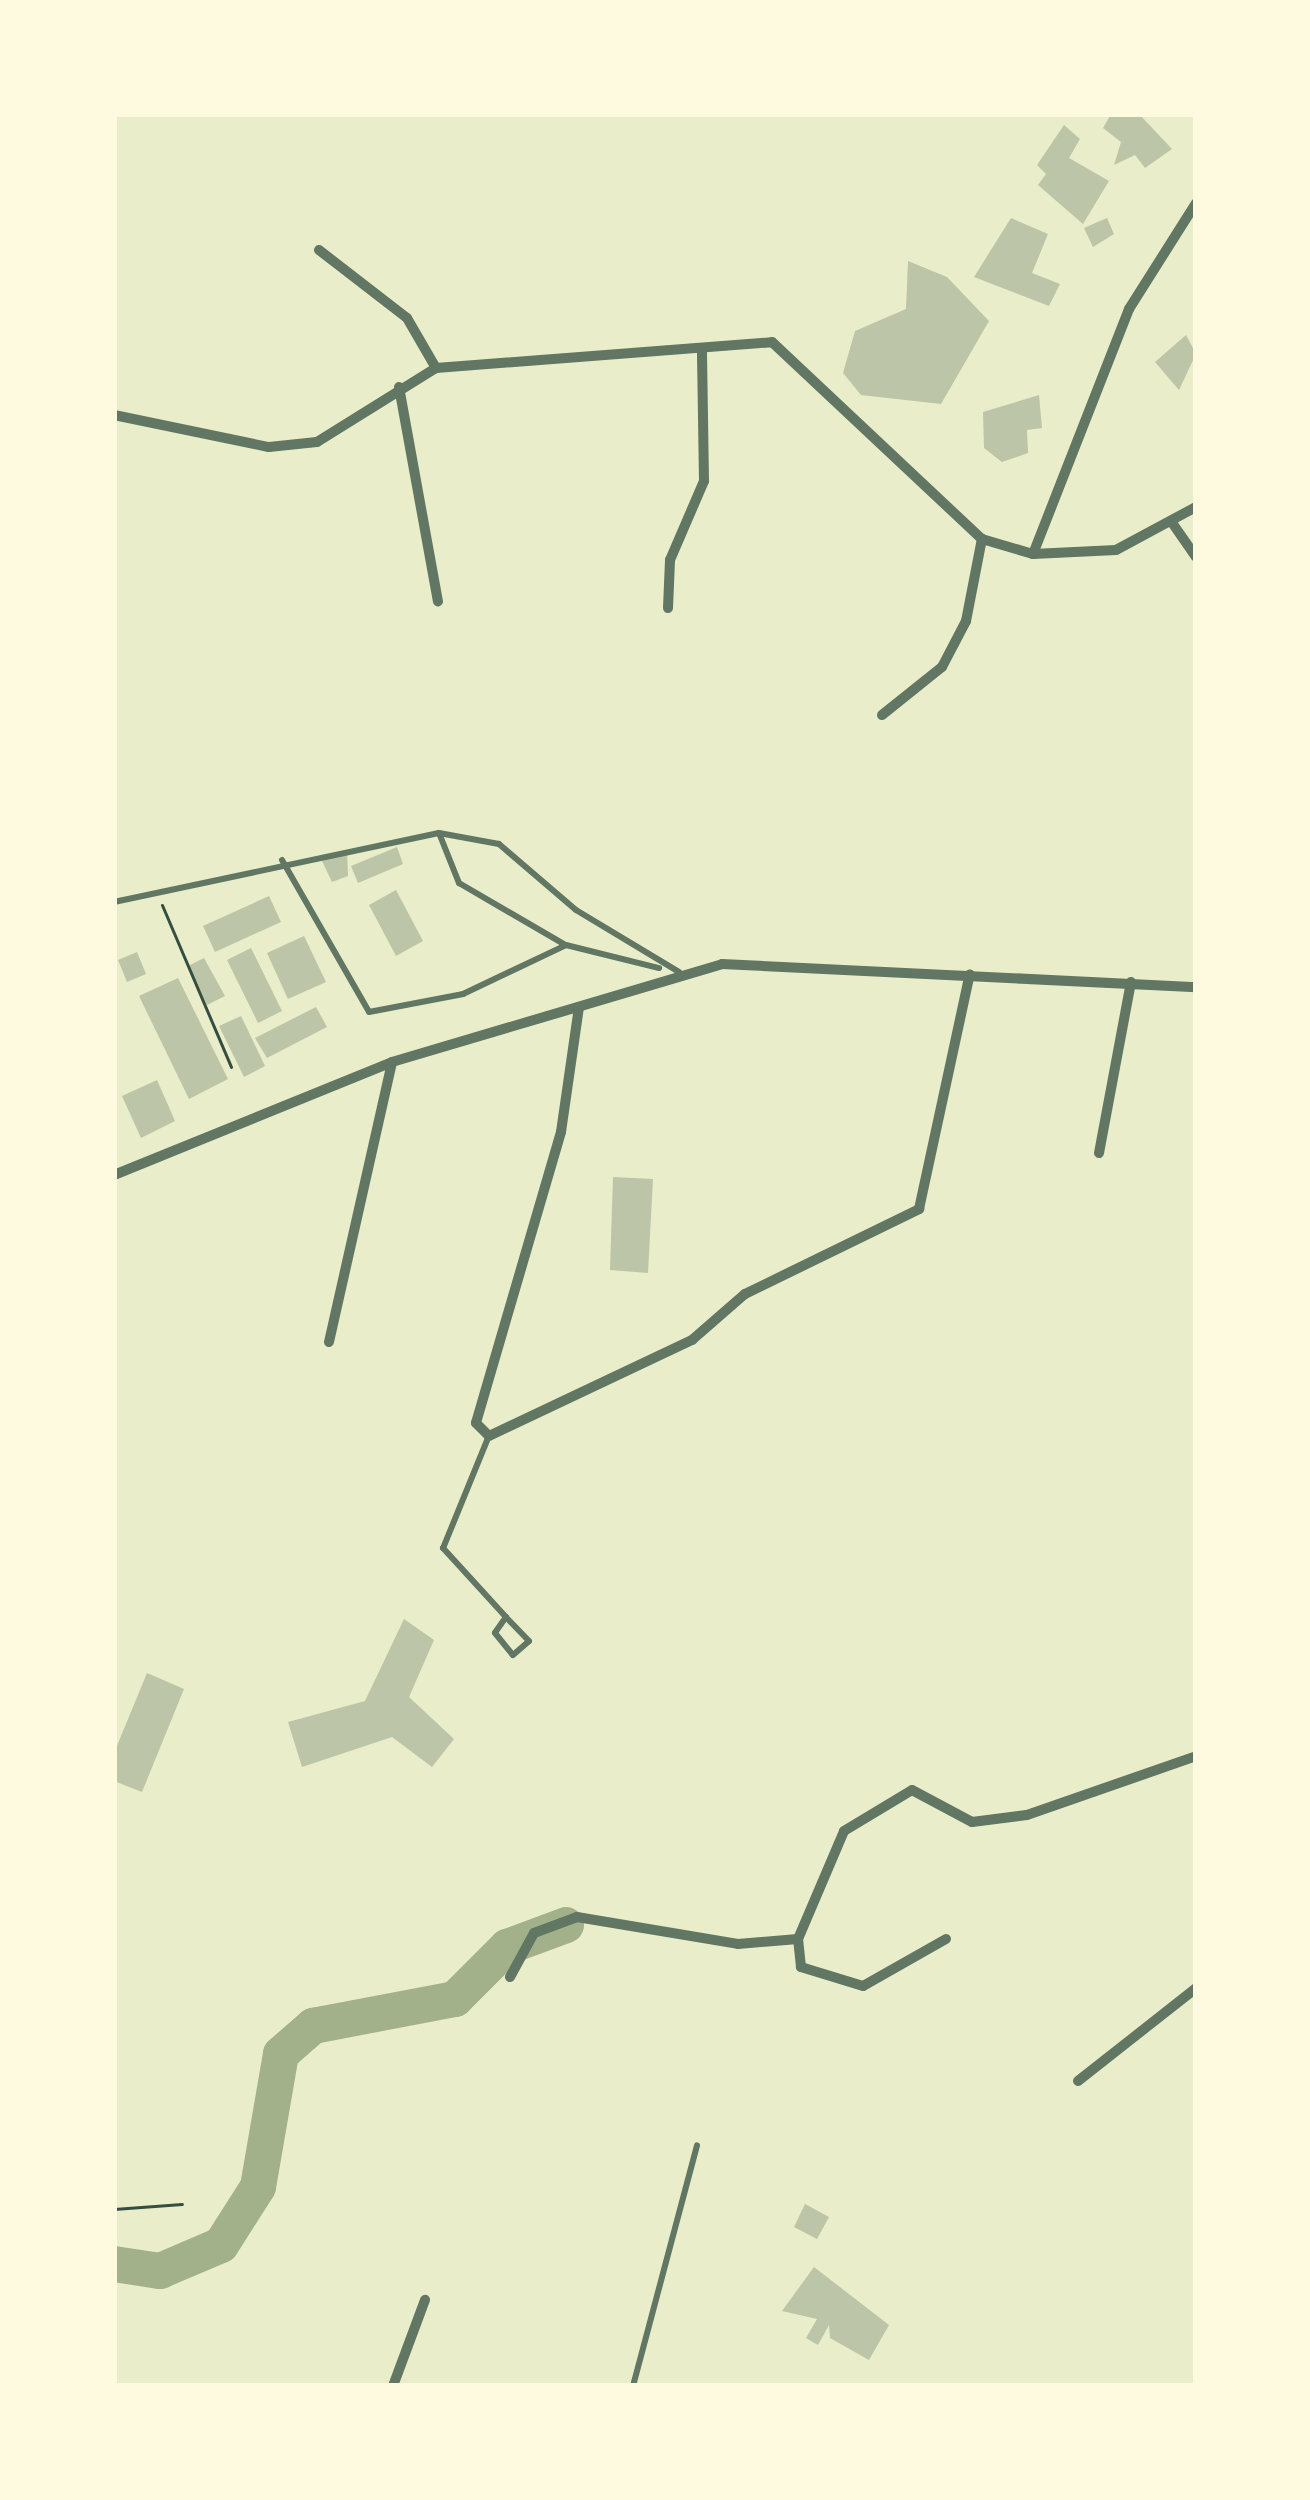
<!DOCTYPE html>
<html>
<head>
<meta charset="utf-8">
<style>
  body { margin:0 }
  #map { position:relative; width:1310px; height:2500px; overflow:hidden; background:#e9edc9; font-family:"Open Sans",sans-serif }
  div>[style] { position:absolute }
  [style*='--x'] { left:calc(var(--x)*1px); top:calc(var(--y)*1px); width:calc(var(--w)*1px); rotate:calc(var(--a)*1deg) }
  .river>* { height:36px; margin:-18px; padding:0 18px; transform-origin:18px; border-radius:18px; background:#a3b18a }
  .building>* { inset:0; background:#bcc5a7 }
  .path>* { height:3px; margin:-1.5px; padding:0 1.5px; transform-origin:1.5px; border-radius:1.5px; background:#344e41 }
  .service>* { height:6px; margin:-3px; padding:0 3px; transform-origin:3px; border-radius:3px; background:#617663 }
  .minor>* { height:10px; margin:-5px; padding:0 5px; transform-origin:5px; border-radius:5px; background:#617663 }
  span { translate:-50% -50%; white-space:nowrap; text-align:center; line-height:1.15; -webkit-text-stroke:10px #fefae0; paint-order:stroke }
  .frame { position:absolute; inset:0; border:117px solid #fefae0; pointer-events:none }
</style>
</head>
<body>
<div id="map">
  <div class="river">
    <div style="--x:114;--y:2264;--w:47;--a:8.7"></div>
    <div style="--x:160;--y:2271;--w:66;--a:-23.1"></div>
    <div style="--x:221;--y:2245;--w:69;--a:-57.5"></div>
    <div style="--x:258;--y:2187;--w:135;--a:-80.2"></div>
    <div style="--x:281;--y:2054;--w:43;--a:-41.2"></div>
    <div style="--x:313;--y:2026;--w:145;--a:-10.8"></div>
    <div style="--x:455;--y:1999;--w:74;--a:-45"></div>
    <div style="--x:507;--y:1947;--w:63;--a:-20.4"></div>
  </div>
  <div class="building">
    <div style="clip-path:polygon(1111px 114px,1139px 114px,1172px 149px,1145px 168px,1135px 155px,1114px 165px,1121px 142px,1103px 128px)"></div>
    <div style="clip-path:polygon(1064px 125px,1080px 139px,1069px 158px,1109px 181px,1083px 224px,1038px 185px,1046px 174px,1037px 165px)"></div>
    <div style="clip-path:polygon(1011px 218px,1048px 234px,1032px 273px,1060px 284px,1049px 306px,974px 277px)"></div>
    <div style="clip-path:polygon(1107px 218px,1114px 234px,1093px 247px,1084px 228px)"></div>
    <div style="clip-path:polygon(908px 261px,947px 277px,989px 321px,941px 404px,861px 395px,843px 373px,855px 331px,906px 309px)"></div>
    <div style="clip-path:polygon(1186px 335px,1196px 354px,1179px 390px,1155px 362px)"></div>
    <div style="clip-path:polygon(1039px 395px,1042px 428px,1027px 430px,1028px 453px,1002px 462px,984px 448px,983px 412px)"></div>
    <div style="clip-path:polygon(397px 847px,403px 864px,358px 883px,351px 866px)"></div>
    <div style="clip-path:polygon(347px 850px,348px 876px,332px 882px,322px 861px)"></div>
    <div style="clip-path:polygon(396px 890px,423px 941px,396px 956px,369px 905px)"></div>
    <div style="clip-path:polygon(269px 896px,281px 922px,215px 952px,203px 926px)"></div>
    <div style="clip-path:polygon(304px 936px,326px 982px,288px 999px,267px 953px)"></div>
    <div style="clip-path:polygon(251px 948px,282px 1011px,258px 1023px,227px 960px)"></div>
    <div style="clip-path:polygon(137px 952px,146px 974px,127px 982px,118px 960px)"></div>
    <div style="clip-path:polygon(204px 958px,225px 996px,207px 1005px,188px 966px)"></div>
    <div style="clip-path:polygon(178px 978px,228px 1079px,189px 1099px,139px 996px)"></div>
    <div style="clip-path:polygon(316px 1007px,327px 1027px,267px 1058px,255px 1038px)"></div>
    <div style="clip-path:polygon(241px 1016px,265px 1066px,244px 1077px,219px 1026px)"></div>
    <div style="clip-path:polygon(157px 1080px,175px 1121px,141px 1138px,122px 1096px)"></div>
    <div style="clip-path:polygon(613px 1177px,653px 1179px,648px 1273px,610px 1270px)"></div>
    <div style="clip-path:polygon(404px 1619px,434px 1640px,409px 1697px,454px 1739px,432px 1767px,392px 1737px,302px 1767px,288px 1722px,365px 1701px)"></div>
    <div style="clip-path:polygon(147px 1673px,184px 1689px,142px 1792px,114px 1781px,114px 1753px)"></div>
    <div style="clip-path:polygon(805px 2204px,829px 2217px,817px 2239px,794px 2227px)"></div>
    <div style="clip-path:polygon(814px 2267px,889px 2325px,869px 2360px,830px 2338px,829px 2325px,818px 2345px,806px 2338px,817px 2319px,782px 2311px)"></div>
  </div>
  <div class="path">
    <div style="--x:162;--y:905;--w:176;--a:66.9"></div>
    <div style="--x:114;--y:2209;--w:68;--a:-4.2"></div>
  </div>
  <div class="service">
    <div style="--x:439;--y:833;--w:54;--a:68.2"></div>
    <div style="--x:459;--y:883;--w:121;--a:30.2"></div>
    <div style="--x:282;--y:860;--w:175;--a:60.2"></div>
    <div style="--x:369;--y:1012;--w:96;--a:-10.8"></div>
    <div style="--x:463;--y:994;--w:114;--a:-25.4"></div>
    <div style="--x:566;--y:945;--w:96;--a:13.9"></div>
    <div style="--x:114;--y:902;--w:332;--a:-12"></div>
    <div style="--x:439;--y:833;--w:61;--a:10.4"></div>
    <div style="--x:499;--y:844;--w:101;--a:40.6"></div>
    <div style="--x:576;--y:910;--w:120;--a:31"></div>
    <div style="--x:488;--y:1438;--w:119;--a:112.2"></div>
    <div style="--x:443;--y:1548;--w:93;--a:47.6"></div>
    <div style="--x:506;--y:1617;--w:19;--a:125"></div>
    <div style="--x:495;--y:1633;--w:28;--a:51"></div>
    <div style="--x:513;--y:1655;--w:21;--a:-41"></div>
    <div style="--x:529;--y:1641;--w:33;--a:-134"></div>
    <div style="--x:633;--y:2386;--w:249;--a:-75.1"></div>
  </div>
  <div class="minor">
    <div style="--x:319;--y:250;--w:111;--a:37.7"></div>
    <div style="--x:407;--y:318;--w:58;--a:59.9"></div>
    <div style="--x:399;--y:387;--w:218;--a:79.7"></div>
    <div style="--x:114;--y:415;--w:158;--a:11.7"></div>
    <div style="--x:269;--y:447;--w:48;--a:-5.9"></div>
    <div style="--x:317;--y:442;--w:140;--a:-31.9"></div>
    <div style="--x:436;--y:368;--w:337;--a:-4.4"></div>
    <div style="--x:772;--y:342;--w:288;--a:43.2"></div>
    <div style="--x:982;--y:539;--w:53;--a:16.4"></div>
    <div style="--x:1033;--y:554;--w:83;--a:-2.8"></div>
    <div style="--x:1116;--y:550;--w:91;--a:-28.3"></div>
    <div style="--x:1173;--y:524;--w:40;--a:55.1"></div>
    <div style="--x:1033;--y:554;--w:263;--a:-68.6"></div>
    <div style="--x:1129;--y:309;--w:125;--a:-57.7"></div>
    <div style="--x:668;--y:608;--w:48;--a:-87.6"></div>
    <div style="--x:670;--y:560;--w:86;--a:-66.7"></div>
    <div style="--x:704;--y:481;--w:131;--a:-90.9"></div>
    <div style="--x:882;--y:715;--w:77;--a:-38.7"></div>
    <div style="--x:942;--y:667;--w:52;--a:-62.4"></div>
    <div style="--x:966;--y:621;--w:84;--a:-79"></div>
    <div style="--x:579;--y:1007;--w:126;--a:98.2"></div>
    <div style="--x:561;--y:1132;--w:303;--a:106.3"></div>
    <div style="--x:476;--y:1423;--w:18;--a:45"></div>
    <div style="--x:489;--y:1436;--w:225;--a:-25.3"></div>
    <div style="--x:692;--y:1340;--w:70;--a:-41"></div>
    <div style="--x:745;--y:1294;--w:194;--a:-26"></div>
    <div style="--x:919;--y:1209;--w:240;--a:-77.8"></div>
    <div style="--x:1099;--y:1153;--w:174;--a:-79.4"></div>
    <div style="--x:114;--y:1175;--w:300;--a:-22.1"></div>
    <div style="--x:392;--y:1062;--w:344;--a:-16.5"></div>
    <div style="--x:722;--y:964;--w:475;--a:2.8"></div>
    <div style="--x:329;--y:1342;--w:287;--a:-77.3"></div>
    <div style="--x:946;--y:1939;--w:95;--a:150.5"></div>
    <div style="--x:863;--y:1986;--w:65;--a:-163"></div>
    <div style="--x:801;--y:1967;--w:28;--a:-96"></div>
    <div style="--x:798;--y:1939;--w:117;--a:-66.9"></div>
    <div style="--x:844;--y:1831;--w:79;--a:-31.1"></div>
    <div style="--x:912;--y:1790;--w:68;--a:28.1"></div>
    <div style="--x:972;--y:1822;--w:55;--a:-7.3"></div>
    <div style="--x:1027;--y:1815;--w:179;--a:-19.2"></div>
    <div style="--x:510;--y:1977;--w:50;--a:-61.4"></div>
    <div style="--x:534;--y:1933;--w:46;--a:-20.4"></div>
    <div style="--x:577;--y:1917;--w:163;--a:9.5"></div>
    <div style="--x:738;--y:1944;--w:60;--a:-4.8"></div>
    <div style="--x:1078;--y:2081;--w:150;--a:-38.2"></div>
    <div style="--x:393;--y:2386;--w:92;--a:-69.6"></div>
  </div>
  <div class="frame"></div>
</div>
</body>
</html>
